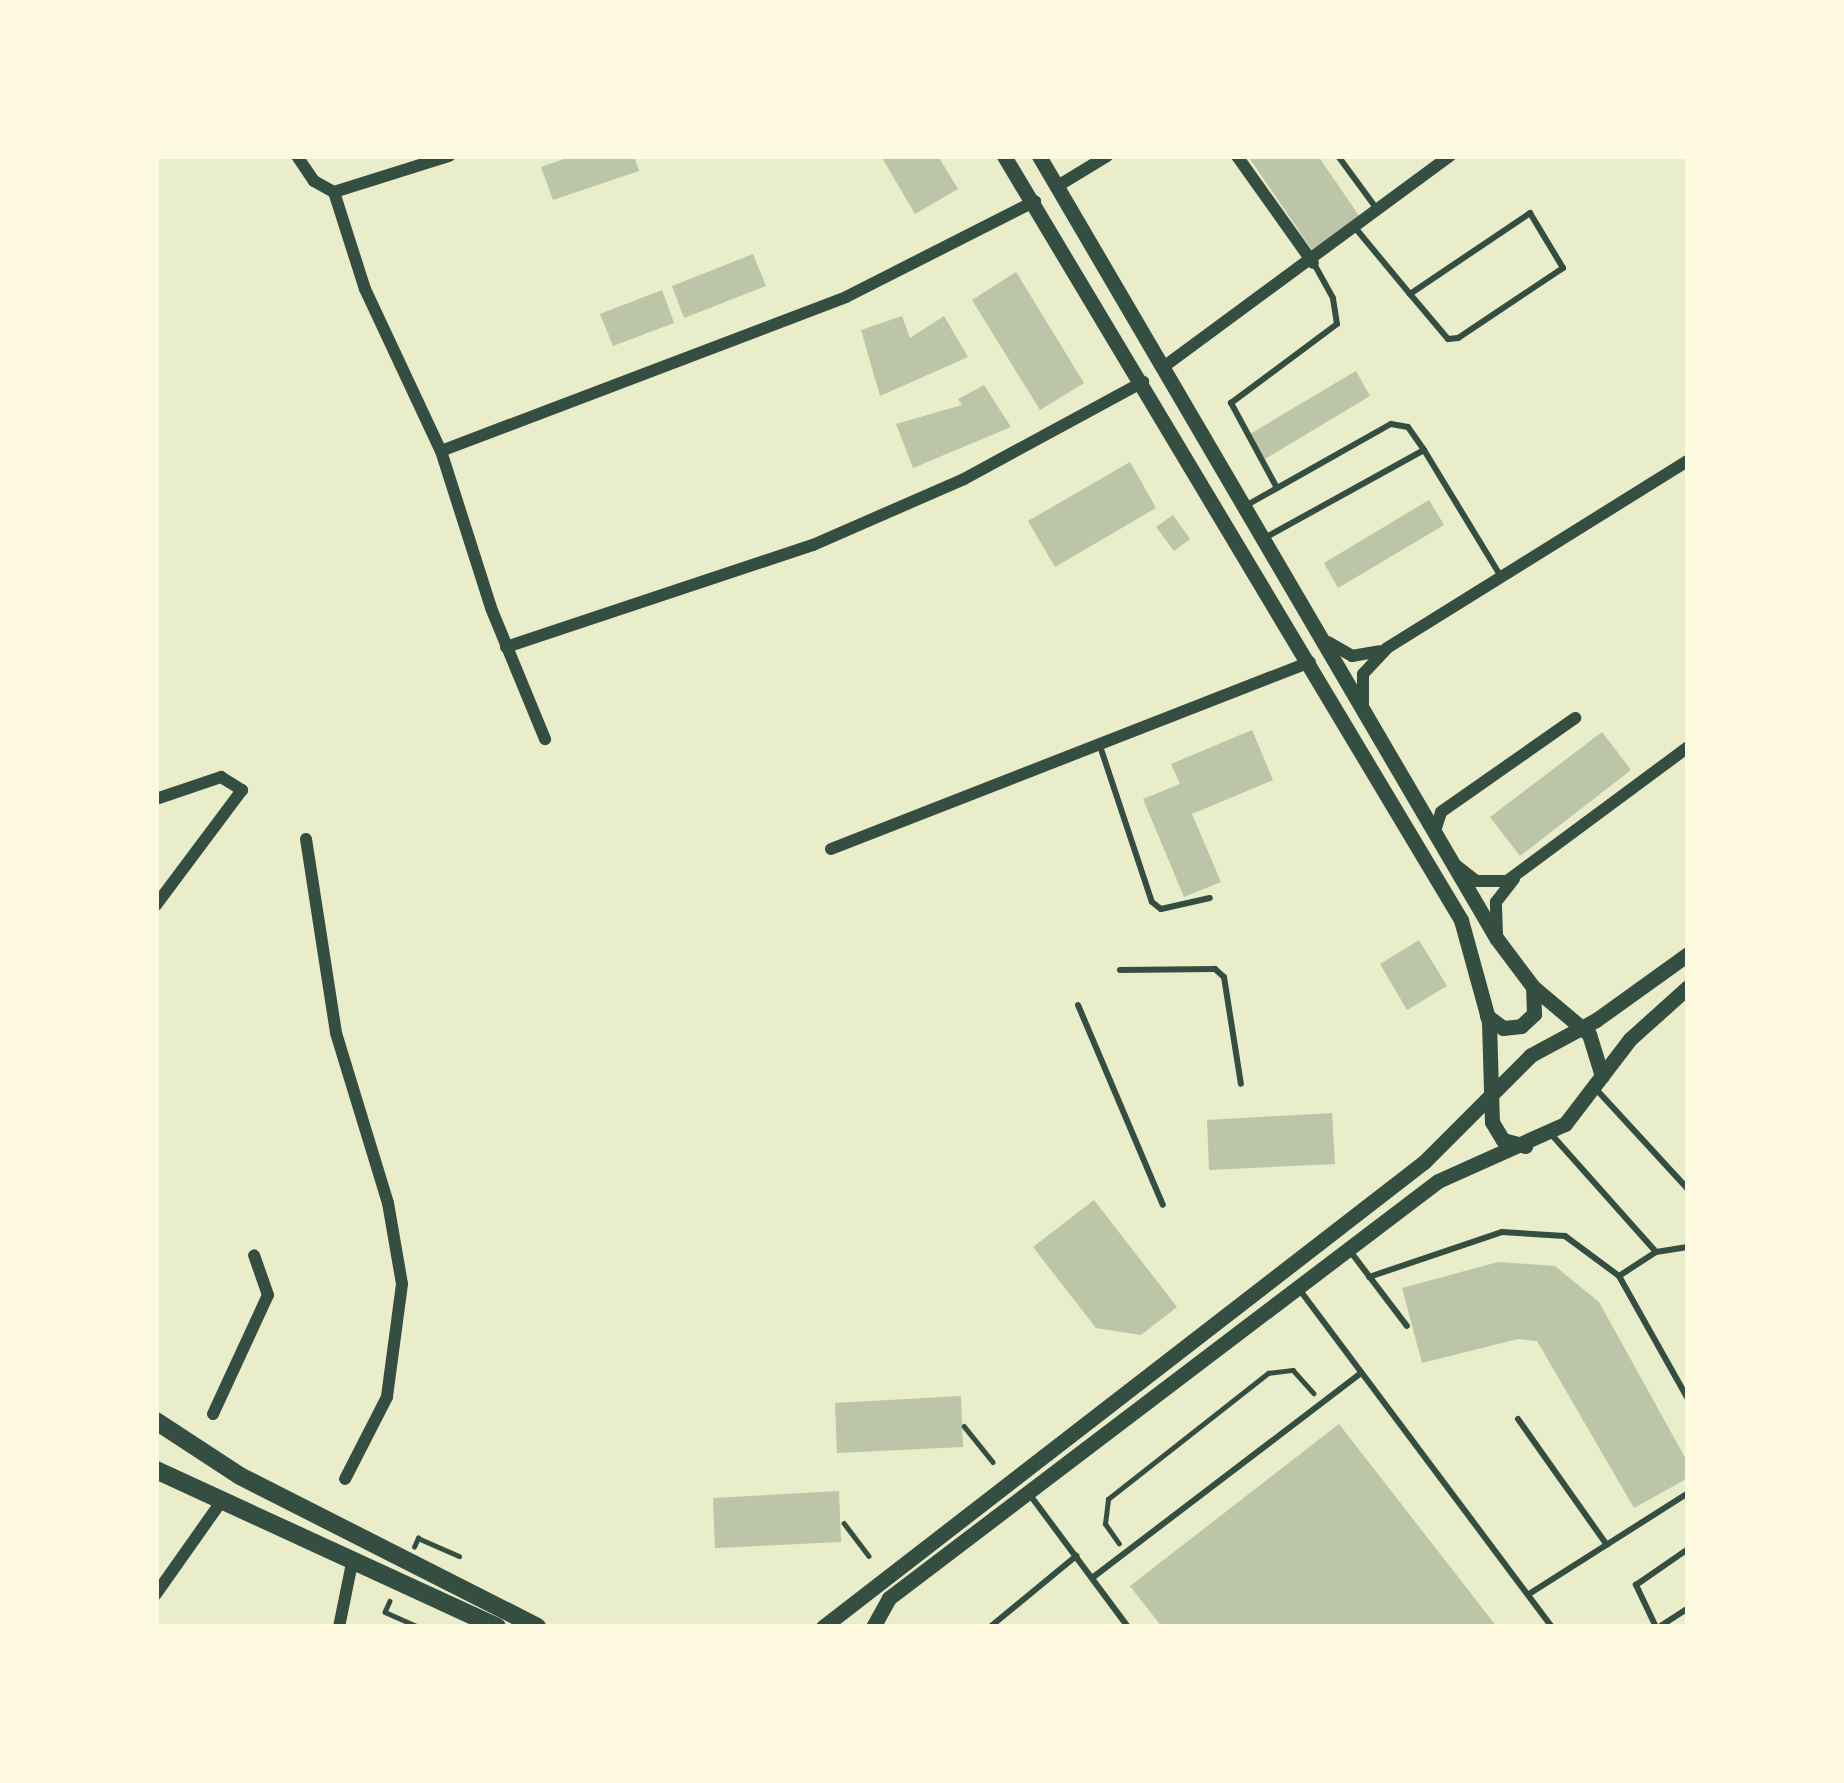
<!DOCTYPE html>
<html>
<head>
<meta charset="utf-8">
<style>
  body { margin:0 }
  #map { position:relative; width:1844px; height:1783px; overflow:hidden; background:#e9edc9; font-family:"PT Sans",sans-serif }
  div>[style] { position:absolute }
  [style*='--x'] { left:calc(var(--x)*1px); top:calc(var(--y)*1px); width:calc(var(--w)*1px); rotate:calc(var(--a)*1deg) }
  .building>* { inset:0; background:#bcc5a7 }
  .path>* { height:4.5px; margin:-2.25px; padding:0 2.25px; transform-origin:2.25px; border-radius:2.25px; background:#344e41 }
  .service>* { height:6px; margin:-3px; padding:0 3px; transform-origin:3px; border-radius:3px; background:#344e41 }
  .minor>* { height:12px; margin:-6px; padding:0 6px; transform-origin:6px; border-radius:6px; background:#344e41 }
  .tertiary>* { height:15px; margin:-7.5px; padding:0 7.5px; transform-origin:7.5px; border-radius:7.5px; background:#344e41 }
  .primary>* { height:18px; margin:-9px; padding:0 9px; transform-origin:9px; border-radius:9px; background:#344e41 }
  span { translate:-50% -50%; white-space:nowrap; text-align:center; line-height:1.15; -webkit-text-stroke:10px #fefae0; paint-order:stroke }
  .frame { position:absolute; inset:0; border:159px solid #fefae0; pointer-events:none }
</style>
</head>
<body>
<div id="map">
  <div class="building">
    <div style="clip-path:polygon(572px 156px,634px 156px,639px 171px,553px 200px,541px 167px)"></div>
    <div style="clip-path:polygon(881px 156px,938px 156px,958px 189px,915px 214px)"></div>
    <div style="clip-path:polygon(1248px 156px,1318px 156px,1360px 217px,1312px 250px)"></div>
    <div style="clip-path:polygon(753px 254px,766px 286px,684px 318px,672px 286px)"></div>
    <div style="clip-path:polygon(1016px 272px,1084px 383px,1040px 410px,972px 300px)"></div>
    <div style="clip-path:polygon(662px 290px,674px 323px,613px 346px,600px 314px)"></div>
    <div style="clip-path:polygon(902px 316px,910px 338px,944px 316px,968px 357px,880px 396px,861px 330px)"></div>
    <div style="clip-path:polygon(1356px 371px,1370px 396px,1265px 459px,1250px 434px)"></div>
    <div style="clip-path:polygon(984px 385px,1011px 427px,913px 468px,896px 424px,962px 405px,958px 399px)"></div>
    <div style="clip-path:polygon(1130px 462px,1156px 508px,1055px 567px,1028px 521px)"></div>
    <div style="clip-path:polygon(1429px 500px,1444px 525px,1338px 588px,1324px 563px)"></div>
    <div style="clip-path:polygon(1173px 515px,1190px 539px,1174px 551px,1156px 527px)"></div>
    <div style="clip-path:polygon(1252px 730px,1273px 780px,1192px 814px,1221px 882px,1184px 897px,1143px 799px,1180px 784px,1171px 764px)"></div>
    <div style="clip-path:polygon(1602px 732px,1631px 770px,1520px 856px,1490px 817px)"></div>
    <div style="clip-path:polygon(1419px 940px,1447px 986px,1407px 1010px,1380px 964px)"></div>
    <div style="clip-path:polygon(1332px 1113px,1335px 1164px,1209px 1170px,1207px 1120px)"></div>
    <div style="clip-path:polygon(1094px 1200px,1177px 1307px,1141px 1335px,1096px 1328px,1033px 1247px)"></div>
    <div style="clip-path:polygon(1498px 1262px,1555px 1266px,1599px 1302px,1688px 1463px,1688px 1478px,1634px 1508px,1537px 1341px,1518px 1339px,1422px 1363px,1402px 1288px)"></div>
    <div style="clip-path:polygon(961px 1396px,963px 1447px,837px 1453px,835px 1403px)"></div>
    <div style="clip-path:polygon(1339px 1424px,1497px 1627px,1162px 1627px,1130px 1586px)"></div>
    <div style="clip-path:polygon(839px 1491px,841px 1542px,715px 1548px,713px 1498px)"></div>
  </div>
  <div class="path">
    <div style="--x:964;--y:1426;--w:46;--a:51.1"></div>
    <div style="--x:844;--y:1523;--w:41;--a:52.9"></div>
    <div style="--x:1119;--y:1544;--w:24;--a:-125"></div>
    <div style="--x:1105;--y:1524;--w:25;--a:-83"></div>
    <div style="--x:1108;--y:1499;--w:204;--a:-38.2"></div>
    <div style="--x:1268;--y:1373;--w:25;--a:-7"></div>
    <div style="--x:1293;--y:1370;--w:31;--a:48"></div>
    <div style="--x:414;--y:1547;--w:10;--a:-66"></div>
    <div style="--x:418;--y:1538;--w:45;--a:23.7"></div>
    <div style="--x:390;--y:1601;--w:12;--a:114"></div>
    <div style="--x:385;--y:1612;--w:36;--a:24"></div>
  </div>
  <div class="service">
    <div style="--x:1338;--y:156;--w:66;--a:53.7"></div>
    <div style="--x:1357;--y:230;--w:83;--a:50.4"></div>
    <div style="--x:1410;--y:294;--w:145;--a:-34"></div>
    <div style="--x:1530;--y:213;--w:64;--a:59"></div>
    <div style="--x:1563;--y:268;--w:126;--a:146.3"></div>
    <div style="--x:1458;--y:338;--w:10;--a:174"></div>
    <div style="--x:1448;--y:339;--w:59;--a:-130.2"></div>
    <div style="--x:1424;--y:450;--w:146;--a:58.7"></div>
    <div style="--x:1277;--y:488;--w:97;--a:-118.4"></div>
    <div style="--x:1231;--y:403;--w:132;--a:-36.7"></div>
    <div style="--x:1337;--y:324;--w:26;--a:-99"></div>
    <div style="--x:1333;--y:298;--w:39;--a:-119"></div>
    <div style="--x:1247;--y:505;--w:165;--a:-29.4"></div>
    <div style="--x:1391;--y:424;--w:17;--a:10"></div>
    <div style="--x:1408;--y:427;--w:28;--a:55"></div>
    <div style="--x:1424;--y:450;--w:184;--a:151.1"></div>
    <div style="--x:1100;--y:746;--w:164;--a:71.6"></div>
    <div style="--x:1152;--y:902;--w:11;--a:38"></div>
    <div style="--x:1161;--y:909;--w:50;--a:-12.7"></div>
    <div style="--x:1120;--y:970;--w:95;--a:-0.6"></div>
    <div style="--x:1215;--y:969;--w:12;--a:42"></div>
    <div style="--x:1224;--y:977;--w:108;--a:81"></div>
    <div style="--x:1078;--y:1005;--w:217;--a:67"></div>
    <div style="--x:1595;--y:1088;--w:137;--a:47.4"></div>
    <div style="--x:1551;--y:1134;--w:158;--a:48.3"></div>
    <div style="--x:1350;--y:1251;--w:94;--a:52.8"></div>
    <div style="--x:1619;--y:1276;--w:44;--a:-33"></div>
    <div style="--x:1656;--y:1252;--w:32;--a:-9"></div>
    <div style="--x:1369;--y:1277;--w:140;--a:-18.7"></div>
    <div style="--x:1502;--y:1232;--w:63;--a:3.6"></div>
    <div style="--x:1565;--y:1236;--w:67;--a:36.5"></div>
    <div style="--x:1619;--y:1276;--w:141;--a:60.7"></div>
    <div style="--x:1299;--y:1289;--w:422;--a:53.2"></div>
    <div style="--x:1518;--y:1419;--w:154;--a:54.8"></div>
    <div style="--x:1030;--y:1495;--w:164;--a:53.4"></div>
    <div style="--x:1092;--y:1578;--w:338;--a:-37.3"></div>
    <div style="--x:1529;--y:1594;--w:188;--a:-32.4"></div>
    <div style="--x:990;--y:1627;--w:112;--a:-39.5"></div>
    <div style="--x:1656;--y:1627;--w:47;--a:-115.5"></div>
    <div style="--x:1636;--y:1585;--w:63;--a:-34.7"></div>
    <div style="--x:1659;--y:1627;--w:35;--a:-33"></div>
  </div>
  <div class="minor">
    <div style="--x:297;--y:156;--w:30;--a:56"></div>
    <div style="--x:314;--y:181;--w:23;--a:29"></div>
    <div style="--x:334;--y:192;--w:102;--a:72.3"></div>
    <div style="--x:365;--y:289;--w:179;--a:64.9"></div>
    <div style="--x:441;--y:451;--w:165;--a:72.3"></div>
    <div style="--x:491;--y:608;--w:142;--a:67.6"></div>
    <div style="--x:1237;--y:156;--w:131;--a:54.6"></div>
    <div style="--x:1056;--y:187;--w:60;--a:-31.3"></div>
    <div style="--x:334;--y:192;--w:121;--a:-17.4"></div>
    <div style="--x:1162;--y:368;--w:358;--a:-36.4"></div>
    <div style="--x:441;--y:451;--w:433;--a:-20.8"></div>
    <div style="--x:846;--y:297;--w:212;--a:-26.9"></div>
    <div style="--x:1328;--y:642;--w:28;--a:30"></div>
    <div style="--x:1352;--y:656;--w:28;--a:-10"></div>
    <div style="--x:506;--y:647;--w:324;--a:-18.4"></div>
    <div style="--x:813;--y:545;--w:165;--a:-23.6"></div>
    <div style="--x:964;--y:479;--w:204;--a:-28.5"></div>
    <div style="--x:1363;--y:708;--w:34;--a:-90"></div>
    <div style="--x:1363;--y:674;--w:35;--a:-47"></div>
    <div style="--x:1387;--y:648;--w:354;--a:-31.9"></div>
    <div style="--x:156;--y:799;--w:69;--a:-18.7"></div>
    <div style="--x:221;--y:777;--w:25;--a:32"></div>
    <div style="--x:242;--y:790;--w:144;--a:126.8"></div>
    <div style="--x:1435;--y:831;--w:20;--a:-72"></div>
    <div style="--x:1441;--y:812;--w:164;--a:-35"></div>
    <div style="--x:306;--y:839;--w:196;--a:81.2"></div>
    <div style="--x:336;--y:1033;--w:178;--a:73"></div>
    <div style="--x:388;--y:1203;--w:82;--a:80.2"></div>
    <div style="--x:402;--y:1284;--w:114;--a:97.6"></div>
    <div style="--x:387;--y:1397;--w:92;--a:117.1"></div>
    <div style="--x:831;--y:849;--w:514;--a:-21.33"></div>
    <div style="--x:1457;--y:866;--w:24;--a:38"></div>
    <div style="--x:1476;--y:881;--w:31;--a:0"></div>
    <div style="--x:1507;--y:881;--w:225;--a:-36.5"></div>
    <div style="--x:1497;--y:935;--w:33;--a:-92"></div>
    <div style="--x:1496;--y:902;--w:29;--a:-52"></div>
    <div style="--x:213;--y:1414;--w:131;--a:-65.2"></div>
    <div style="--x:268;--y:1295;--w:42;--a:-109.3"></div>
    <div style="--x:156;--y:1594;--w:116;--a:-54.8"></div>
    <div style="--x:339;--y:1627;--w:70;--a:-78.5"></div>
  </div>
  <div class="tertiary">
    <div style="--x:1004;--y:156;--w:890;--a:59.11"></div>
    <div style="--x:1461;--y:920;--w:106;--a:74.6"></div>
    <div style="--x:1489;--y:1022;--w:100;--a:88.3"></div>
    <div style="--x:1492;--y:1122;--w:21;--a:59"></div>
    <div style="--x:1503;--y:1140;--w:23;--a:15"></div>
    <div style="--x:1039;--y:156;--w:907;--a:59.68"></div>
    <div style="--x:1497;--y:939;--w:60;--a:53.1"></div>
    <div style="--x:1533;--y:987;--w:73;--a:40"></div>
    <div style="--x:1589;--y:1034;--w:44;--a:72.8"></div>
    <div style="--x:1487;--y:1016;--w:20;--a:37"></div>
    <div style="--x:1503;--y:1028;--w:18;--a:-6"></div>
    <div style="--x:1521;--y:1026;--w:18;--a:-43"></div>
    <div style="--x:1534;--y:1014;--w:27;--a:-92"></div>
    <div style="--x:823;--y:1627;--w:760;--a:-37.73"></div>
    <div style="--x:1424;--y:1162;--w:151;--a:-45"></div>
    <div style="--x:1531;--y:1055;--w:74;--a:-28.3"></div>
    <div style="--x:1596;--y:1020;--w:113;--a:-35.7"></div>
    <div style="--x:873;--y:1627;--w:33;--a:-61"></div>
    <div style="--x:889;--y:1598;--w:689;--a:-37.22"></div>
    <div style="--x:1438;--y:1181;--w:139;--a:-24.2"></div>
    <div style="--x:1565;--y:1124;--w:107;--a:-52.6"></div>
    <div style="--x:1630;--y:1039;--w:78;--a:-41.9"></div>
  </div>
  <div class="primary">
    <div style="--x:156;--y:1421;--w:100;--a:33.2"></div>
    <div style="--x:240;--y:1476;--w:333;--a:26.9"></div>
    <div style="--x:156;--y:1470;--w:375;--a:24.7"></div>
  </div>
  <div class="frame"></div>
</div>
</body>
</html>
